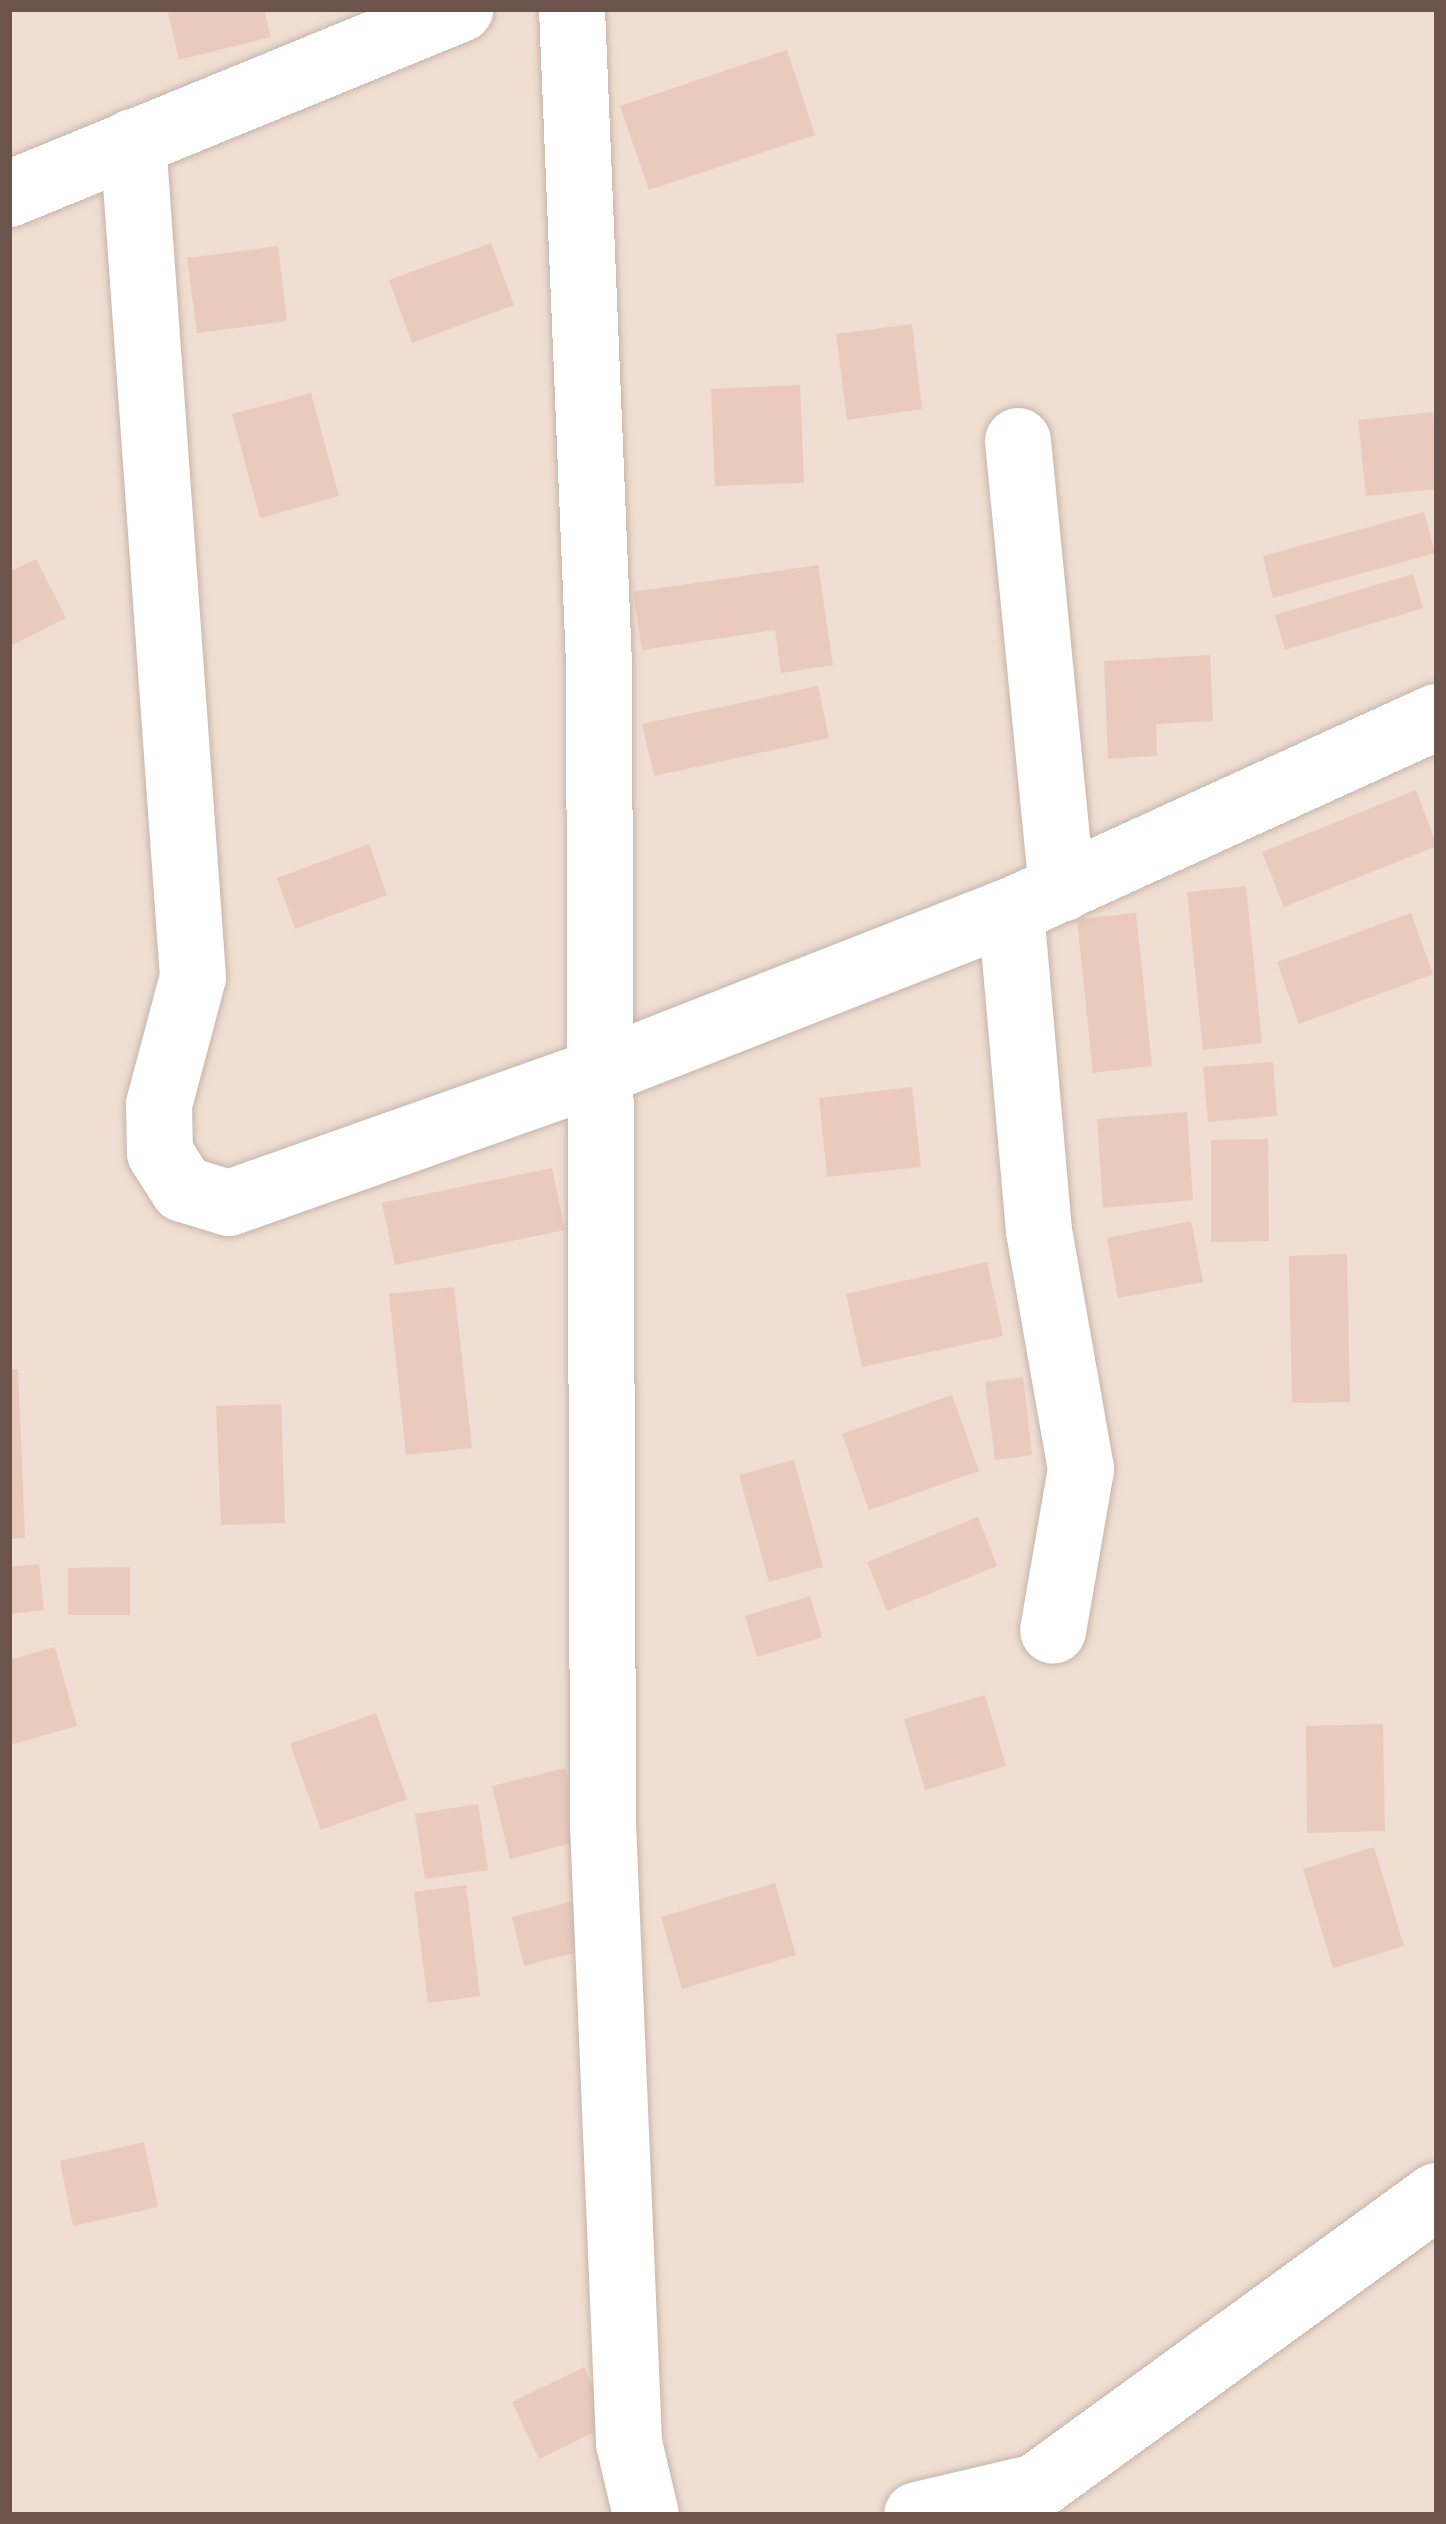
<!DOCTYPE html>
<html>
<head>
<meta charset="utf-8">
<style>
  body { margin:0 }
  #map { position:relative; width:1446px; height:2524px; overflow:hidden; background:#f8ede1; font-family:"Exo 2",sans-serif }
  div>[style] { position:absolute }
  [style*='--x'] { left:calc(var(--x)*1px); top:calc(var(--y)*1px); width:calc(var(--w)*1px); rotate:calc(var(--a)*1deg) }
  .residential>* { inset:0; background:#efded1 }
  .building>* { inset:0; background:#eacabd }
  .roads { filter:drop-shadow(0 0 3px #c7b4ab) drop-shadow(0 0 3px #c7b4ab) }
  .minor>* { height:66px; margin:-33px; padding:0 33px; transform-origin:33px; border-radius:33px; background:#fff }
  span { translate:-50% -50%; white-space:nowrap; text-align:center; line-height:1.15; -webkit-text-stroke:12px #fcf2e7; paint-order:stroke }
  .frame { position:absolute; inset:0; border:12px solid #6c544c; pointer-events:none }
</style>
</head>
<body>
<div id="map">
  <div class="residential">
    <div style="clip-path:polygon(9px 9px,1437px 9px,1437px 2515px,9px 2515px)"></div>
  </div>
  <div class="building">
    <div style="clip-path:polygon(167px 9px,264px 9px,271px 37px,179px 60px)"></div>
    <div style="clip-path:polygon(787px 50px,815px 135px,649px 190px,620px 106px)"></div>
    <div style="clip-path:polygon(491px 243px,514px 305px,412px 343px,389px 280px)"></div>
    <div style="clip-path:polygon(278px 246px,287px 321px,197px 333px,187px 258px)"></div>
    <div style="clip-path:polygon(912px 324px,922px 409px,847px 420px,836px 334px)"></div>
    <div style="clip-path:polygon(800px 385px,804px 483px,715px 486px,711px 389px)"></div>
    <div style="clip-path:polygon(311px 393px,339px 496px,260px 518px,232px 414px)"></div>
    <div style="clip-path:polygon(1433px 412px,1437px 489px,1366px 496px,1358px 420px)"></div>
    <div style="clip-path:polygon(1424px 512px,1435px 553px,1273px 598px,1263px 556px)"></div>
    <div style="clip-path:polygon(36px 559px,66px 618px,9px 647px,9px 572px)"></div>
    <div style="clip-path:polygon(818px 565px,833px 665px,781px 673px,775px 630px,642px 650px,633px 592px)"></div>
    <div style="clip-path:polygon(1413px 574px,1423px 608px,1285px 650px,1275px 615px)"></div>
    <div style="clip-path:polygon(1210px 655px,1213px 721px,1156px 724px,1157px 756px,1108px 759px,1104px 661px)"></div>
    <div style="clip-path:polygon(818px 686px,829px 738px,654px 776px,642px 724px)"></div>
    <div style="clip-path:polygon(1416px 790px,1437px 846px,1284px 907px,1262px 852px)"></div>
    <div style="clip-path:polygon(369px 844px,387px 895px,295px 929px,277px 878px)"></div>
    <div style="clip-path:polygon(1246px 886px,1262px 1043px,1203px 1050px,1187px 892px)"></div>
    <div style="clip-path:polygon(1136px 913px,1152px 1066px,1093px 1073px,1077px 919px)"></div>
    <div style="clip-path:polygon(1411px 913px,1433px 974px,1299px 1024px,1277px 962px)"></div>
    <div style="clip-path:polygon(1273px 1062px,1277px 1116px,1208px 1122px,1203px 1067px)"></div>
    <div style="clip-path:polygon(912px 1087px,921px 1167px,827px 1177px,819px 1098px)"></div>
    <div style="clip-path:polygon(1187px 1112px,1193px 1200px,1103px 1208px,1097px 1119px)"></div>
    <div style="clip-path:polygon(1268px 1139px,1269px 1241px,1211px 1242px,1211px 1140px)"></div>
    <div style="clip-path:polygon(552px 1168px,565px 1230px,395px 1265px,382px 1203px)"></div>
    <div style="clip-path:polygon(1191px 1221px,1203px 1282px,1118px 1298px,1107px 1238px)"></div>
    <div style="clip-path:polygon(1347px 1254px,1350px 1402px,1292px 1403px,1289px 1256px)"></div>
    <div style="clip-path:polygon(987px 1262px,1003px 1336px,862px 1367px,846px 1294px)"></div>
    <div style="clip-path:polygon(454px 1287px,472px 1448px,406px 1455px,389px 1294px)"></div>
    <div style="clip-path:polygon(9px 1369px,18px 1369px,25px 1538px,9px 1539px)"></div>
    <div style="clip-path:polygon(1023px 1377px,1032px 1455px,995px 1460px,985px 1382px)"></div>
    <div style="clip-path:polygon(952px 1395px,979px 1471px,869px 1510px,842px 1434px)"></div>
    <div style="clip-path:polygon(281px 1404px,285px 1523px,221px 1525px,216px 1406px)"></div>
    <div style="clip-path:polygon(794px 1460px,823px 1567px,769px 1582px,739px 1475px)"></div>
    <div style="clip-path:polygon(978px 1517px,997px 1566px,887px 1611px,867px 1562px)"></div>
    <div style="clip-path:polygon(39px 1564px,44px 1610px,9px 1614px,9px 1567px)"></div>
    <div style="clip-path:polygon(130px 1567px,130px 1615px,68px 1615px,68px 1568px)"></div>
    <div style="clip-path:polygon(810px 1596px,822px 1637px,757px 1657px,745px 1616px)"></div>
    <div style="clip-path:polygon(55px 1647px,77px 1726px,9px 1745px,9px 1660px)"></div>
    <div style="clip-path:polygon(985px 1695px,1006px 1766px,925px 1790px,904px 1719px)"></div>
    <div style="clip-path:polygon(376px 1713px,407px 1799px,321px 1830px,290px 1744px)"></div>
    <div style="clip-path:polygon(1383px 1724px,1385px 1831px,1307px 1833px,1306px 1726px)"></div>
    <div style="clip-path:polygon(565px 1768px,584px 1840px,510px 1859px,492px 1786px)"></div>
    <div style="clip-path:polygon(478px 1804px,488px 1870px,425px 1879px,415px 1814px)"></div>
    <div style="clip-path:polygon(1374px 1847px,1404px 1946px,1333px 1968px,1303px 1869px)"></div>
    <div style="clip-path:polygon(775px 1883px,796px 1955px,682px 1989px,661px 1917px)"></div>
    <div style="clip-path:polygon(466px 1885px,480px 1996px,428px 2003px,414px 1892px)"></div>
    <div style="clip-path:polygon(587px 1898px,600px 1946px,524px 1966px,512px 1917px)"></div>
    <div style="clip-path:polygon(144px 2142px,158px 2207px,73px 2226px,60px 2161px)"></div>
    <div style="clip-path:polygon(584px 2367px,611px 2424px,539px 2459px,512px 2402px)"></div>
  </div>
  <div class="roads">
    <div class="minor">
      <div style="--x:572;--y:9;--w:655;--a:87.64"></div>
      <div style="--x:599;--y:663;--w:1161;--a:89.8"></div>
      <div style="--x:603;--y:1824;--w:620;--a:87.59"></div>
      <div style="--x:629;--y:2443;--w:74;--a:76.7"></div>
      <div style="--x:133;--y:142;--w:837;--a:85.89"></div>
      <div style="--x:193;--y:977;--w:132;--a:104.9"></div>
      <div style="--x:159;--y:1105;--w:48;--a:88.8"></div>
      <div style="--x:160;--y:1153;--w:43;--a:57.4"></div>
      <div style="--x:183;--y:1189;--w:48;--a:16.9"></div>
      <div style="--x:229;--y:1203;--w:390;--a:-19.5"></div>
      <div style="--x:597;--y:1073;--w:445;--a:-21.4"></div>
      <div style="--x:1011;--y:911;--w:468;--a:-24.5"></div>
      <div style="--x:9;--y:194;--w:488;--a:-22.3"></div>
      <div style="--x:1018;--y:441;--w:450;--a:84.4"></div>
      <div style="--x:1011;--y:911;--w:321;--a:85"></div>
      <div style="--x:1039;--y:1231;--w:242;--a:80"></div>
      <div style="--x:1081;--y:1469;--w:164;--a:99.8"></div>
      <div style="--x:917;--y:2515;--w:122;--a:-13.2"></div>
      <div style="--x:1036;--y:2487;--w:495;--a:-36"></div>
    </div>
  </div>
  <div class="frame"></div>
</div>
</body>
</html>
